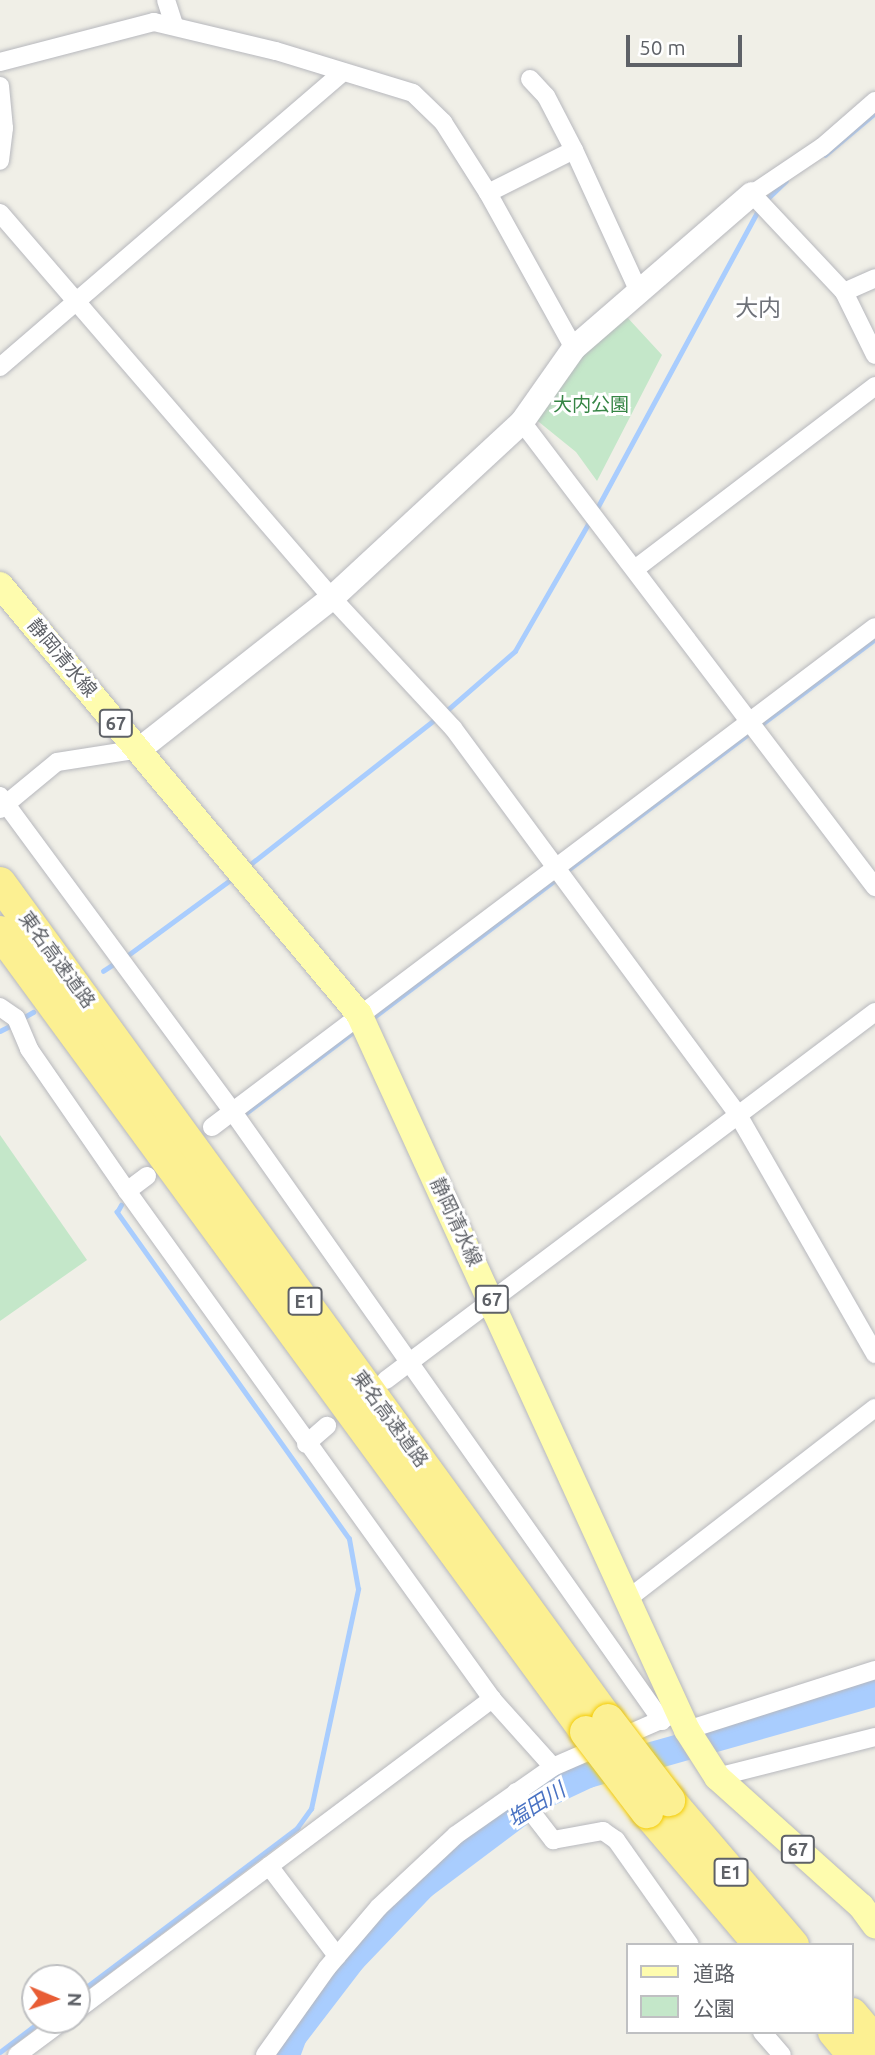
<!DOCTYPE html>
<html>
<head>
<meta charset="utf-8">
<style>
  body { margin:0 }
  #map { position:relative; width:875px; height:2055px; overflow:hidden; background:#f0efe7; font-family:Ubuntu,"Noto Sans JP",sans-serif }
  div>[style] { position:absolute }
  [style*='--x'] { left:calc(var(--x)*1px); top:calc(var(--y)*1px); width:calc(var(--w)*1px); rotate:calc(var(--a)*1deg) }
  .green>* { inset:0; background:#c4e7c9 }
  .stream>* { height:4.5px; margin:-2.25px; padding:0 2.25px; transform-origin:2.25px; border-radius:2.25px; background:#a9cdfe }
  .river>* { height:28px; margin:-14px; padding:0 14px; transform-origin:14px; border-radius:14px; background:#a9cdfe }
  .roads { filter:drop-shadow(0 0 2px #b7b8bd) drop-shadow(0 0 2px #b7b8bd) }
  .street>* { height:18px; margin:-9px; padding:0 9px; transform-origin:9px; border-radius:9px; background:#fff }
  .secondary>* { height:24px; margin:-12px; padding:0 12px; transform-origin:12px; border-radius:12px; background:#fff }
  .primary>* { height:26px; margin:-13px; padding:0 13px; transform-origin:13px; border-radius:13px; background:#fefcae }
  .highway>* { height:32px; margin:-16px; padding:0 16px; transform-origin:16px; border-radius:16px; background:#fcf092 }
  .bridges { filter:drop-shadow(0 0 2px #f4cb03) drop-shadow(0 0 2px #f4cb03) }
  .highway-bridge>* { height:32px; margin:-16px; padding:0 16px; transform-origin:16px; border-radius:16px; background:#fcf092 }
  span { translate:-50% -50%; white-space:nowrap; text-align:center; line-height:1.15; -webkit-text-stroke:6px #fff; paint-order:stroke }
  .shield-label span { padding:2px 5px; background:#fff; border:2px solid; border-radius:5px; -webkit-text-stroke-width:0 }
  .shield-label { font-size:18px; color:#5e6167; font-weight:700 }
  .park-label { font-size:19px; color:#368545 }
  .street-label { font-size:19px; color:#5e6167 }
  .water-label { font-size:21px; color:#4a73c3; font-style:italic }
  .quarter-label { font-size:23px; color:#6f7279 }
  .legend { position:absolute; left:626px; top:1943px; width:228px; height:91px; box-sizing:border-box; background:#fff; border:2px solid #bfc0c2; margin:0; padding:9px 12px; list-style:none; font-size:21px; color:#5e6167 }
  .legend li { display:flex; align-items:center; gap:14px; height:35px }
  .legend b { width:35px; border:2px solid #bfc0c2 }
  .north { position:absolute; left:21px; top:1964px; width:70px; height:70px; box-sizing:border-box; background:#fff; border:2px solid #bfc0c2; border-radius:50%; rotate:92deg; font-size:19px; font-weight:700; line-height:28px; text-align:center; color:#5e6167 }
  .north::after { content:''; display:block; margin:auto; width:24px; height:32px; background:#e85d35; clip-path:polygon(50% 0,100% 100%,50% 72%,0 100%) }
  .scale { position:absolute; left:626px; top:35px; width:116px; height:32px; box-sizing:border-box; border:4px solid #5e6167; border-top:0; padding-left:9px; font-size:21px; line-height:24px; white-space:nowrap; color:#5e6167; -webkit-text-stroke:5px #fff; paint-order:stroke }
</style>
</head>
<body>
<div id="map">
  <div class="green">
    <div style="clip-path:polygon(626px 316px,662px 355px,597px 481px,576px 452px,534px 418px,579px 353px)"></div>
    <div style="clip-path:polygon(0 1135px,87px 1260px,0 1321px)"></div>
  </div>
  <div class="stream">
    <div style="--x:825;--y:155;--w:65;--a:-40"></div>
    <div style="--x:764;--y:202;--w:30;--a:-44"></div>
    <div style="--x:595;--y:512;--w:345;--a:-61.6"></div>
    <div style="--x:444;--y:713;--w:94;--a:-41.1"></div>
    <div style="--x:515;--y:651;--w:152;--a:-60.1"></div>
    <div style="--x:758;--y:727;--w:146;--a:-36.9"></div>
    <div style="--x:248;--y:866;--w:240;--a:-38.1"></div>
    <div style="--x:565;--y:872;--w:233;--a:-37"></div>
    <div style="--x:124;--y:958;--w:135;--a:-36.3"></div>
    <div style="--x:103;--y:971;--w:17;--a:-33"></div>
    <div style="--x:21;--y:1019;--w:14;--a:-30"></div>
    <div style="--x:370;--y:1020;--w:236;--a:-37.1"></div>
    <div style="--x:0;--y:1031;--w:16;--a:-27"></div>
    <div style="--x:242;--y:1116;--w:144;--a:-37.1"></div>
    <div style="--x:77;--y:1994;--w:276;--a:-37"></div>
    <div style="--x:297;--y:1828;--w:24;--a:-54"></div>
    <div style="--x:311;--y:1809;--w:225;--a:-77.9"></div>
    <div style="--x:358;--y:1589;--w:51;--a:-100.2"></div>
    <div style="--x:349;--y:1539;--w:401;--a:-125.4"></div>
    <div style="--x:117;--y:1212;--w:8;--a:-60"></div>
    <div style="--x:0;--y:2052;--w:53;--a:-37.3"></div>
  </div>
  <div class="river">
    <div style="--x:286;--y:2055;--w:20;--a:-70"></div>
    <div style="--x:293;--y:2036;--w:97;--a:-52.5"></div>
    <div style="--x:352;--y:1959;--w:103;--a:-46.2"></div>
    <div style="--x:423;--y:1885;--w:150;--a:-36.9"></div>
    <div style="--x:543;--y:1795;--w:50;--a:-25"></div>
    <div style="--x:588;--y:1774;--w:298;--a:-15.8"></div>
  </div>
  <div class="roads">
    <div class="street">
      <div style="--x:166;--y:0;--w:25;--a:72"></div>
      <div style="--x:0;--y:62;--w:159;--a:-14.6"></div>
      <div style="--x:154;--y:22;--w:125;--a:13.4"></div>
      <div style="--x:276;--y:51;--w:143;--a:17"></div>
      <div style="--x:413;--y:93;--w:42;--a:44"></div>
      <div style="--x:443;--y:122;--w:84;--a:57.6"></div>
      <div style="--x:488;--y:193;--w:177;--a:61"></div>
      <div style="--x:530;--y:79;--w:23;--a:47"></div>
      <div style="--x:546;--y:96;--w:61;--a:62.6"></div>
      <div style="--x:574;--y:150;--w:156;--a:65.4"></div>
      <div style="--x:0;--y:86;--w:42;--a:84.6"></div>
      <div style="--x:4;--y:128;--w:33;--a:97"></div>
      <div style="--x:875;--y:101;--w:70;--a:139"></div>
      <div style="--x:822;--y:147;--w:84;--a:146.1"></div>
      <div style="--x:752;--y:194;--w:134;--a:46.8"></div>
      <div style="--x:844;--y:292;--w:70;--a:63.8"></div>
      <div style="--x:488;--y:193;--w:96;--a:-26.6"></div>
      <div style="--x:0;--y:213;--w:508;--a:49.23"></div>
      <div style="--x:332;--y:598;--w:178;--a:47.1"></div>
      <div style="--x:453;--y:728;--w:478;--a:53.6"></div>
      <div style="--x:737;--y:1113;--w:278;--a:60.2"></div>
      <div style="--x:844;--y:292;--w:34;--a:-24"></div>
      <div style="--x:0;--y:367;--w:448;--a:-40.7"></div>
      <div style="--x:522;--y:422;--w:584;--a:52.8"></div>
      <div style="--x:635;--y:569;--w:302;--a:-37.3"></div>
      <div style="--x:0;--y:796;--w:393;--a:53.6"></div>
      <div style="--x:233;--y:1112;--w:745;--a:54.84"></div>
      <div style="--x:0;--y:809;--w:74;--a:-39.5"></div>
      <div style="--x:57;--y:762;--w:84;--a:-8.9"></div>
      <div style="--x:0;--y:1007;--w:19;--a:35"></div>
      <div style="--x:16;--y:1018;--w:34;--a:67"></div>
      <div style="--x:29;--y:1049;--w:173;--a:55.4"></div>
      <div style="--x:127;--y:1191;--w:626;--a:54.3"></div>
      <div style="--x:492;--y:1699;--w:91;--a:48.1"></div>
      <div style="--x:212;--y:1127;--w:830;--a:-37.02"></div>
      <div style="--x:127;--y:1191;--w:25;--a:-37"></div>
      <div style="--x:386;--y:1380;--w:612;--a:-36.96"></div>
      <div style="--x:306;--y:1444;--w:28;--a:-41"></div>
      <div style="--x:629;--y:1598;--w:311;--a:-37.7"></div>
      <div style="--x:687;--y:1730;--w:197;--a:-17.7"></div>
      <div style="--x:717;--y:1777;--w:163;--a:-14.2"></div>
      <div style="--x:516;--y:1792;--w:61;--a:52.4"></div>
      <div style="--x:553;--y:1840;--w:51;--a:-10.2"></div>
      <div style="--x:603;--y:1831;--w:16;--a:35"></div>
      <div style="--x:616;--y:1840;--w:128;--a:54.8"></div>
      <div style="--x:269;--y:1866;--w:113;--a:52.9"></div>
      <div style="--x:77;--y:2010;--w:519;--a:-36.85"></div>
      <div style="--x:762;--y:2032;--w:30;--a:49"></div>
      <div style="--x:17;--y:2055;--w:59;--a:-36.7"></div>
      <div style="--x:265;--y:2055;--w:107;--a:-54.5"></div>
      <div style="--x:327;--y:1968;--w:80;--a:-49.6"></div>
      <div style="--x:379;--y:1907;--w:105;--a:-43.1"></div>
      <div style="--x:456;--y:1835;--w:118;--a:-35"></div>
      <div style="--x:553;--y:1767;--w:128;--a:-23.6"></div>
    </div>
    <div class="secondary">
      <div style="--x:140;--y:749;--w:244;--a:-38.2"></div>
      <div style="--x:332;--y:598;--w:259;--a:-42.8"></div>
      <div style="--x:522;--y:422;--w:90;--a:-54.9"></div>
      <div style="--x:574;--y:348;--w:235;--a:-40.9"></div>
    </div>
    <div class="primary">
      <div style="--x:0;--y:585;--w:559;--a:50.08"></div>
      <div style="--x:359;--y:1014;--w:788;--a:65.39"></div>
      <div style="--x:687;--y:1730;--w:56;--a:57.4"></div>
      <div style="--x:717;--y:1777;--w:193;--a:41.9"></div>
      <div style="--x:861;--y:1906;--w:24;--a:54"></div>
    </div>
    <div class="highway">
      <div style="--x:0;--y:883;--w:1035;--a:54.01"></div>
      <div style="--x:0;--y:932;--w:992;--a:53.78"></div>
      <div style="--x:669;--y:1800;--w:191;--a:49.5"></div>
      <div style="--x:647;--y:1812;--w:175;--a:49.6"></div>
      <div style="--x:852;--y:2014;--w:35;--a:50"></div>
      <div style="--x:834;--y:2032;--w:30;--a:50"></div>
    </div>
  </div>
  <div class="bridges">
    <div class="highway-bridge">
      <div style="--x:608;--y:1720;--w:101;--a:52.7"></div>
      <div style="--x:586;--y:1732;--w:101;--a:52.7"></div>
    </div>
  </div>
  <div class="shield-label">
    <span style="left:116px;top:723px">67</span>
    <span style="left:492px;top:1299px">67</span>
    <span style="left:305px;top:1301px">E1</span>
    <span style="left:798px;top:1849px">67</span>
    <span style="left:731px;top:1872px">E1</span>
  </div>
  <div class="park-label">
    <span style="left:591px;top:405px">大内公園</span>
  </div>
  <div class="street-label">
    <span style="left:62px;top:658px;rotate:50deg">静岡清水線</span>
    <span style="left:57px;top:960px;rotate:54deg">東名高速道路</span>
    <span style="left:456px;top:1222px;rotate:65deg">静岡清水線</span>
    <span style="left:390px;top:1419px;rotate:54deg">東名高速道路</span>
  </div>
  <div class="water-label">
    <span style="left:536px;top:1804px;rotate:-32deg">塩田川</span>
  </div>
  <div class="quarter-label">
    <span style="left:758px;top:308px">大内</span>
  </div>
  <ul class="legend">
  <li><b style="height:9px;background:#fefcae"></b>道路</li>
  <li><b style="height:19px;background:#c4e7c9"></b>公園</li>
  </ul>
  <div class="north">N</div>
  <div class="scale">50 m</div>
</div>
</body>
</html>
